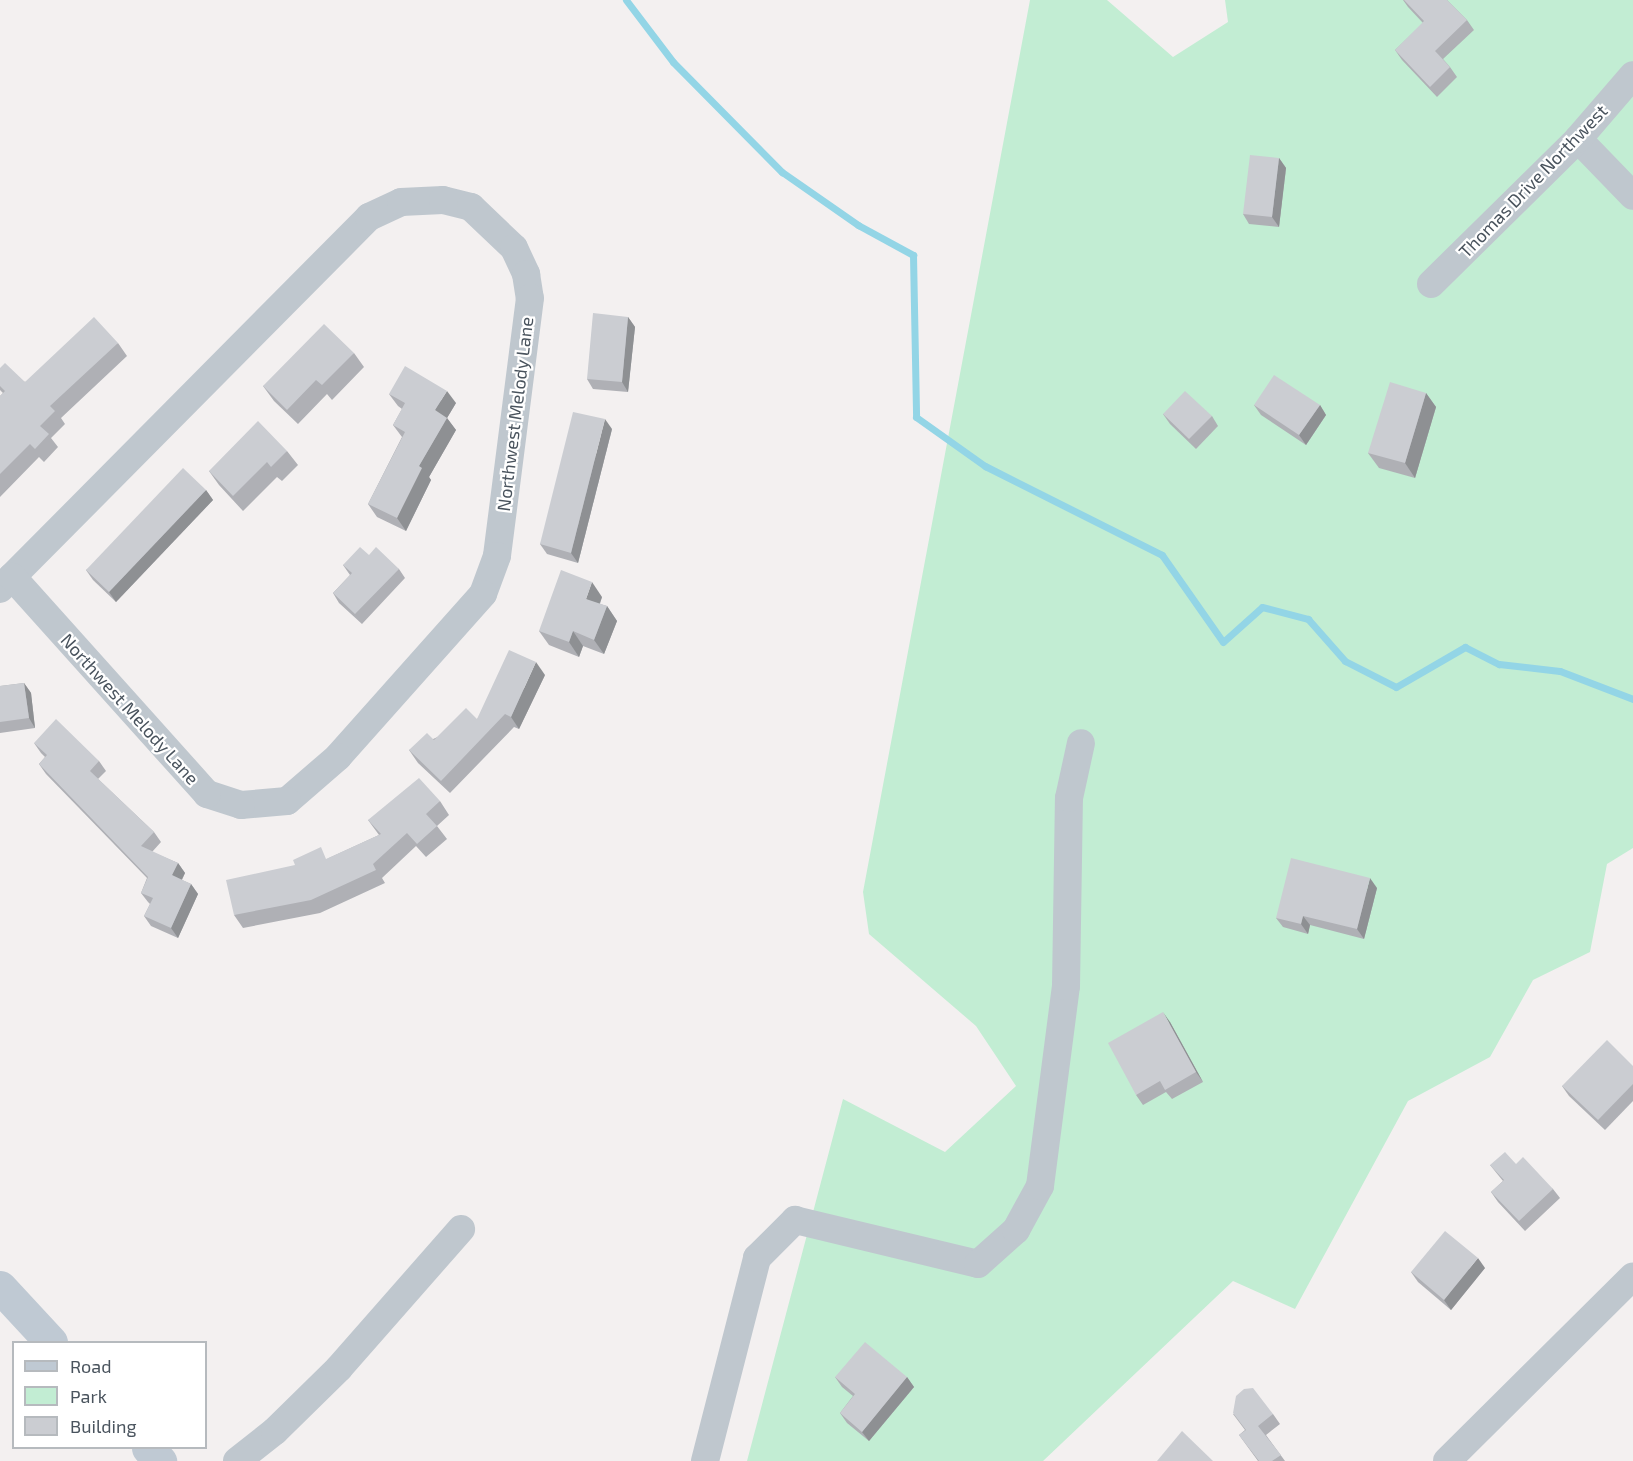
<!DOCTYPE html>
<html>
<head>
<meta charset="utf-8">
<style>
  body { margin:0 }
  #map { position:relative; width:1633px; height:1461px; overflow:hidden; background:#f3f0f0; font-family:"Exo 2",sans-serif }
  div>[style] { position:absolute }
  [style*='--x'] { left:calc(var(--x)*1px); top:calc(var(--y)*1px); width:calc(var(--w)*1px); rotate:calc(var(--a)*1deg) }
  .green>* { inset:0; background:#c2edd3 }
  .stream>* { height:7px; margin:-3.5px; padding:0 3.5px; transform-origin:3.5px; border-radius:3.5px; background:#93d5e6 }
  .street>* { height:28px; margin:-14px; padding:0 14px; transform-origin:14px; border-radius:14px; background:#bfc7ce }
  .secondary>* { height:33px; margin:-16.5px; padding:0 16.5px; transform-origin:16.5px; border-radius:16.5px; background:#bfc9d3 }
  .wall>* { inset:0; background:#afb0b5 }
  .shaded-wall>* { inset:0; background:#8e9093 }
  .building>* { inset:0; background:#cbcdd2 }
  span { translate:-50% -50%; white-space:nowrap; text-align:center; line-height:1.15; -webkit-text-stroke:4.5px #fff; paint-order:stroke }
  .street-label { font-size:18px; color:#49535d }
  .legend { position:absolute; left:12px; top:1341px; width:195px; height:108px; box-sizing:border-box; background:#fff; border:2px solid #b6babe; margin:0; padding:8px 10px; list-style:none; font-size:18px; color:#49535d }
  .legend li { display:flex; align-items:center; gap:12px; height:30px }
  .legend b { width:30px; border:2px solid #b6babe }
</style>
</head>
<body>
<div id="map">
  <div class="green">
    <div style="clip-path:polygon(1030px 0,1107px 0,1173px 57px,1228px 22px,1225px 0,1633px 0,1633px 848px,1607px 864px,1590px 952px,1533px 980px,1490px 1057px,1408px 1101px,1295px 1309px,1233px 1281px,1043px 1461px,747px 1461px,843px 1099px,945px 1152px,1016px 1086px,976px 1026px,869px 934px,863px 892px)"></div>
  </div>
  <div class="stream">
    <div style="--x:626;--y:0;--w:78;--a:52.8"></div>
    <div style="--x:673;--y:62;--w:155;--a:45.3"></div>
    <div style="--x:782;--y:172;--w:93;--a:34.9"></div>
    <div style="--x:858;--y:225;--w:63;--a:28.6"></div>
    <div style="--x:913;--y:255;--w:162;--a:88.9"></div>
    <div style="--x:916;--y:417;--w:85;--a:35.4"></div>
    <div style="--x:985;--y:466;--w:198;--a:26.7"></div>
    <div style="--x:1162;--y:555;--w:106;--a:55"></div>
    <div style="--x:1223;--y:642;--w:52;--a:-41.9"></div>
    <div style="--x:1262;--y:607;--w:48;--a:14.6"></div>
    <div style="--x:1308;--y:619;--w:56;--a:48.6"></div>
    <div style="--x:1345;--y:661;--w:57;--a:27"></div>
    <div style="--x:1396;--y:687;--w:80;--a:-30.1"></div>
    <div style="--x:1465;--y:647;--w:38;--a:27"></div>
    <div style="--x:1499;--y:664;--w:61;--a:6.5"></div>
    <div style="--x:1560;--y:671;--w:78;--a:21"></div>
  </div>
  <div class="street">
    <div style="--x:1578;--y:139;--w:79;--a:46"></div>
    <div style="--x:1431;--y:284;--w:206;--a:-44.6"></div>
    <div style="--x:1578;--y:139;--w:84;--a:-49.3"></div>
    <div style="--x:0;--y:589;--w:524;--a:-45.23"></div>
    <div style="--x:369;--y:217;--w:35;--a:-25"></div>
    <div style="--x:401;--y:202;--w:42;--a:-2.7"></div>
    <div style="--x:443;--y:200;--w:29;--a:14"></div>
    <div style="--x:471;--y:207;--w:59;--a:43.6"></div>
    <div style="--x:514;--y:248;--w:29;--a:65"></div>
    <div style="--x:526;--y:274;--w:24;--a:81"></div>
    <div style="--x:530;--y:298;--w:260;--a:97.3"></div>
    <div style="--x:497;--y:556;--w:40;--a:110.2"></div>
    <div style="--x:483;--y:594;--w:218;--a:131.7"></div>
    <div style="--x:338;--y:757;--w:67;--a:139.2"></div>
    <div style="--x:287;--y:801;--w:46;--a:175"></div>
    <div style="--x:241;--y:805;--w:36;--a:-162"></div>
    <div style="--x:207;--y:794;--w:292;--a:-131.9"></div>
    <div style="--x:237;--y:1461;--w:48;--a:-38.3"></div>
    <div style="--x:275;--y:1431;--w:90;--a:-44.5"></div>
    <div style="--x:339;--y:1368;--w:185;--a:-48.7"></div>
    <div style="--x:705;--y:1461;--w:210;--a:-75.6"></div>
    <div style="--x:757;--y:1258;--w:54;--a:-45"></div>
    <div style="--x:795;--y:1220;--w:188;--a:13.5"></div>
    <div style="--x:978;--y:1264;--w:51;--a:-41.8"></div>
    <div style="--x:1016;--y:1230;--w:50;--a:-61.4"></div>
    <div style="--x:1040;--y:1186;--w:202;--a:-82.6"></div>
    <div style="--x:1066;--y:986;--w:188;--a:-89.1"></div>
    <div style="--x:1069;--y:798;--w:56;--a:-77.7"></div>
    <div style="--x:1447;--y:1461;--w:262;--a:-44.8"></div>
  </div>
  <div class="secondary">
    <div style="--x:0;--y:1287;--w:75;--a:47.2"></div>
    <div style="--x:148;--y:1448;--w:18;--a:47"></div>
  </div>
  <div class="wall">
    <div style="clip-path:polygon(1403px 0,1447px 0,1467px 20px,1474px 30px,1443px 59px,1450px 67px,1457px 77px,1437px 97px,1402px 60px,1395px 50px,1423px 23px,1408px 7px)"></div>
    <div style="clip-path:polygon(1279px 158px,1286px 168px,1279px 227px,1249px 224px,1243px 214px)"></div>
    <div style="clip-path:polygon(628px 317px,635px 327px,628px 392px,593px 389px,587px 379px)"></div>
    <div style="clip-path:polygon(118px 343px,127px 356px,61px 418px,65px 424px,51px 438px,58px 447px,44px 462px,39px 457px,0 497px,0 396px,3px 393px,0 390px,0 368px,25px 382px)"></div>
    <div style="clip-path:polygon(354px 353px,364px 367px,332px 400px,327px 394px,298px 424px,274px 401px,263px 386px)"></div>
    <div style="clip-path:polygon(1426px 393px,1436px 407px,1415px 478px,1379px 468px,1368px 453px)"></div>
    <div style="clip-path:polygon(389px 394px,456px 403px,447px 418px,456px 430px,429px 477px,431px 480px,406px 531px,377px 517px,368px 504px,402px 437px,393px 425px,402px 409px,398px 406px)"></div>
    <div style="clip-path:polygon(1254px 405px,1320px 405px,1326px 415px,1306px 445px,1261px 415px)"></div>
    <div style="clip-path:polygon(1163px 414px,1212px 416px,1218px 426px,1196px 449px,1170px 424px)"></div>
    <div style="clip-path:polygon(612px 429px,578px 563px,547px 554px,540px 544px)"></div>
    <div style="clip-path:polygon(287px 451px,298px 465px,282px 481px,277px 477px,243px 511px,219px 485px,209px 471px)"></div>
    <div style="clip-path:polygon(206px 490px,213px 500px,116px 602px,93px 580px,86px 570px)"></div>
    <div style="clip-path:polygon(369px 555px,399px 569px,405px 578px,362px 624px,339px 603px,333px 593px,350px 575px,343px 565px)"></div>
    <div style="clip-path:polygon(602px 597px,600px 604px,607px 606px,617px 621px,604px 654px,583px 646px,579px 657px,549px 645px,539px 631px)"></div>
    <div style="clip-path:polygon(545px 675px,519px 729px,514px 727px,450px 793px,418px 763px,409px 750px,477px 719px)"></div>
    <div style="clip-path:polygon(24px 683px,31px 693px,35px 728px,0 733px,0 686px)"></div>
    <div style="clip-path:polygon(34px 743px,99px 761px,106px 771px,98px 779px,154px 832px,161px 842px,152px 852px,178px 863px,185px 873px,182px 880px,191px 884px,198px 894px,178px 938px,151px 926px,144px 916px,150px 904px,148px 902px,141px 893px,147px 878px,46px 774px,39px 764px,45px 757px,41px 753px)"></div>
    <div style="clip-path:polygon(440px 801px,449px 815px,437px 826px,447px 839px,426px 857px,416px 846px,382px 878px,385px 883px,320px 913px,243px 928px,234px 915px,329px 858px,379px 835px,368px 820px)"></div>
    <div style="clip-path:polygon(1377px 888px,1364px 939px,1310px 925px,1308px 934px,1283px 927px,1276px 918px)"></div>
    <div style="clip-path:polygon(1170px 1022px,1203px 1082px,1172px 1099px,1166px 1092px,1143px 1105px,1136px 1095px)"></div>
    <div style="clip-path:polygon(1633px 1066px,1633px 1101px,1605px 1130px,1569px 1096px,1562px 1086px)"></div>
    <div style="clip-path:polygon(1516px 1164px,1553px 1189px,1560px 1198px,1525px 1231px,1498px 1202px,1491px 1192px,1503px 1181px,1490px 1165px)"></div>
    <div style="clip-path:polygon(1485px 1268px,1451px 1310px,1418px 1282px,1411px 1272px)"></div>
    <div style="clip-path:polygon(835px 1377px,907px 1377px,914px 1387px,869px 1441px,847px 1423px,840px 1413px,853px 1396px,842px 1387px)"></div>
    <div style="clip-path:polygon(1233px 1414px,1273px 1414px,1280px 1424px,1266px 1435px,1285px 1461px,1258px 1461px,1239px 1435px,1245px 1430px)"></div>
  </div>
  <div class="shaded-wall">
    <div style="clip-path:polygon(1279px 158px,1286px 168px,1279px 227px,1272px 217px)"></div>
    <div style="clip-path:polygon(628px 317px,635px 327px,628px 392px,622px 382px)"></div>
    <div style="clip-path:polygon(447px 391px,456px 403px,444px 423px,435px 410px)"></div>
    <div style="clip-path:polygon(1426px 393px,1436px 407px,1415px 478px,1405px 463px)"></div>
    <div style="clip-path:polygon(1320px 405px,1326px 415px,1306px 445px,1299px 435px)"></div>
    <div style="clip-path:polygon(447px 418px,456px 430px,429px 477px,431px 480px,406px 531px,397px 518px,419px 466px)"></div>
    <div style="clip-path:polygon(605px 419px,612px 429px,578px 563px,571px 553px)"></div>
    <div style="clip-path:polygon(206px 490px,213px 500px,116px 602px,109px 592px)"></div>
    <div style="clip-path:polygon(592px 582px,602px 597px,596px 613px,586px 599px)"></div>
    <div style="clip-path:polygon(607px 606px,617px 621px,604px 654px,594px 640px)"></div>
    <div style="clip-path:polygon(573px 631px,583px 646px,579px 657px,569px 642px)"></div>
    <div style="clip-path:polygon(536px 662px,545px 675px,519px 729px,511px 717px)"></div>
    <div style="clip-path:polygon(24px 683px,31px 693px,35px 728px,29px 718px)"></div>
    <div style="clip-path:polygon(178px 863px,185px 873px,179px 885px,172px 875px)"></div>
    <div style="clip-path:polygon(1370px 878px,1377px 888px,1364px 939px,1357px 929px)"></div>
    <div style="clip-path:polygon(191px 884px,198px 894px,178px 938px,171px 928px)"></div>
    <div style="clip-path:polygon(1303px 916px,1310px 925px,1308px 934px,1301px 924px)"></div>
    <div style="clip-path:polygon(1163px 1012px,1170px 1022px,1203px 1082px,1196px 1072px)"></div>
    <div style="clip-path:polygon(1478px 1258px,1485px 1268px,1451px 1310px,1444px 1300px)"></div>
    <div style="clip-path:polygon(907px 1377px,914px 1387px,869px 1441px,862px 1432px)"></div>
  </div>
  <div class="building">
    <div style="clip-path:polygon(1404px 0,1447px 0,1467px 20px,1435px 51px,1450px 67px,1430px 87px,1395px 50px,1424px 21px)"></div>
    <div style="clip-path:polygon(1250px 155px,1279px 158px,1272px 217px,1243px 214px)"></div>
    <div style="clip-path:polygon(593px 313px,628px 317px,622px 382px,587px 379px)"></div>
    <div style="clip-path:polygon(94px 317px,118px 343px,50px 406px,55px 411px,40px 426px,49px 434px,35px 449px,30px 444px,0 474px,0 396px,5px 391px,0 386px,0 368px,5px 363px,25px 382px)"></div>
    <div style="clip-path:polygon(324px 324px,354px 353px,322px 385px,316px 380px,287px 410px,263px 386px)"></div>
    <div style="clip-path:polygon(405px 366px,447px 391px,435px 410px,447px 418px,419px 466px,422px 468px,397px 518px,368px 504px,405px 432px,393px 425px,405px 403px,389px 394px)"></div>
    <div style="clip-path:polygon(1274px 375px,1320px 405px,1299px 435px,1254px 405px)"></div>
    <div style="clip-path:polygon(1390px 382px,1426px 393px,1405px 463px,1368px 453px)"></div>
    <div style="clip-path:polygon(1185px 391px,1212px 416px,1189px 439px,1163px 414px)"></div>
    <div style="clip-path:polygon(573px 412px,605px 419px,571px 553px,540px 544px)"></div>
    <div style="clip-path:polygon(258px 421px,287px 451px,271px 467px,267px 462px,233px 496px,209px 471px)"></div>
    <div style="clip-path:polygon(183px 468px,206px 490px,109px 592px,86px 570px)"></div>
    <div style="clip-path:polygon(360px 547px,369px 555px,376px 547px,399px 569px,355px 614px,333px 593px,352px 573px,343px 565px)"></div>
    <div style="clip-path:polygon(561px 570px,592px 582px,586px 599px,607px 606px,594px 640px,573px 631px,569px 642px,539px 631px)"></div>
    <div style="clip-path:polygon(509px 650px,536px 662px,511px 717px,505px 714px,441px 781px,409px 750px,427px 733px,434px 740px,466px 708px,477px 719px)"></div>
    <div style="clip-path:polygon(24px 683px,29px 718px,0 722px,0 686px)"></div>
    <div style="clip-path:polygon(56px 719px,99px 761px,90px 771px,154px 832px,141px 846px,178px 863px,172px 875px,191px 884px,171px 928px,144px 916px,153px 898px,141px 893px,148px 877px,39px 764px,47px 755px,34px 743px)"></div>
    <div style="clip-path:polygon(419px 778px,440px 801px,426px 814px,437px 826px,417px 844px,407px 833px,373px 864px,376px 870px,311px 900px,234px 915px,226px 880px,295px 865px,293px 860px,321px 847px,326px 859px,381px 834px,368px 820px)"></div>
    <div style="clip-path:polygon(1291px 858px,1370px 878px,1357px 929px,1303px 916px,1301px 924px,1276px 918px)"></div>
    <div style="clip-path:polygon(1163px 1012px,1196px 1072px,1165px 1090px,1160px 1081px,1136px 1095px,1108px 1043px)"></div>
    <div style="clip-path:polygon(1607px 1040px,1633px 1066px,1633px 1084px,1598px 1120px,1562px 1086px)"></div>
    <div style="clip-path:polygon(1505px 1152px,1516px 1164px,1523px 1157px,1553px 1189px,1519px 1221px,1491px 1192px,1504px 1180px,1490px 1165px)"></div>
    <div style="clip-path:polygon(1445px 1231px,1478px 1258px,1444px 1300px,1411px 1272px)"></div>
    <div style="clip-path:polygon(865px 1342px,907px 1377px,862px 1432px,840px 1413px,855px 1394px,835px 1377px)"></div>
    <div style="clip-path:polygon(1253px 1388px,1273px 1414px,1258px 1426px,1281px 1455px,1272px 1461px,1259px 1461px,1239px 1435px,1246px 1430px,1233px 1413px,1236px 1396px,1244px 1389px)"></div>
    <div style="clip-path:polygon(1182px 1431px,1213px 1461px,1157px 1461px)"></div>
  </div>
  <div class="street-label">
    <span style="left:1533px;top:181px;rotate:-46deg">Thomas Drive Northwest</span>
    <span style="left:515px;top:414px;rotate:-83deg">Northwest Melody Lane</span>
    <span style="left:130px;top:709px;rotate:48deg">Northwest Melody Lane</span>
  </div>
  <ul class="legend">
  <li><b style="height:8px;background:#bfc9d3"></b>Road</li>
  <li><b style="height:16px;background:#c2edd3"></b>Park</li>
  <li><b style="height:16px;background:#cbcdd2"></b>Building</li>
  </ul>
</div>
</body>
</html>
